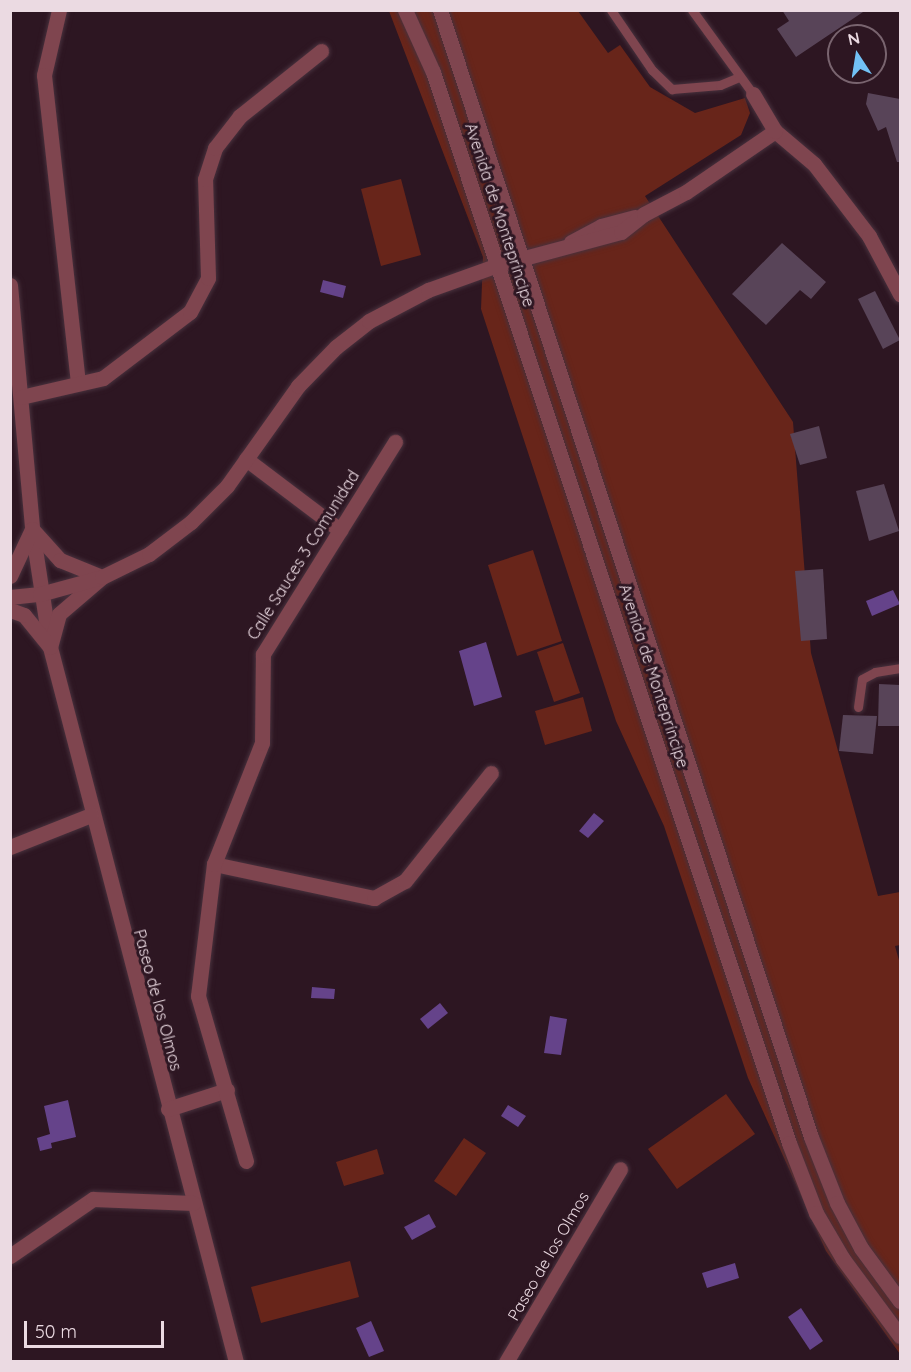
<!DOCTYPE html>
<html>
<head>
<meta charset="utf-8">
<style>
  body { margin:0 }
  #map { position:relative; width:911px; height:1372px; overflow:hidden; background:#2d1622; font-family:Quicksand,sans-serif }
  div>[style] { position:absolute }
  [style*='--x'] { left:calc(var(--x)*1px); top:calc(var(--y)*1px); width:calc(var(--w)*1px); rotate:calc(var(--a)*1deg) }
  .green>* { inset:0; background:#68251a }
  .water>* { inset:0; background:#65438a }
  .building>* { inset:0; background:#584458 }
  .roads { filter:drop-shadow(0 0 2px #48313d) drop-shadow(0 0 2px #48313d) }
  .service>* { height:9px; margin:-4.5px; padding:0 4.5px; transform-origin:4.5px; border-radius:4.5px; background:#7f454f }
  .minor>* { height:15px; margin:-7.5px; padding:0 7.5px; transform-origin:7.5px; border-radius:7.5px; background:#7f454f }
  .tertiary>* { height:15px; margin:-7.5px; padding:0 7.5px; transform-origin:7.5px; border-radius:7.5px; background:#7f454f }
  span { translate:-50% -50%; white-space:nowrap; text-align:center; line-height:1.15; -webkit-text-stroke:6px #2d1622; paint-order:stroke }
  .street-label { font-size:16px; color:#ebdae2 }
  .frame { position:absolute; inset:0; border:12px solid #ebdae2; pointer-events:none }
  .north { position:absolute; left:827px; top:24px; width:60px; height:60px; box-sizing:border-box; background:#2d1622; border:2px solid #79646f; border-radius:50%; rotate:348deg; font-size:16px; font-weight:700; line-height:24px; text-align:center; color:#ebdae2 }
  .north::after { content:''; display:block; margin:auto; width:21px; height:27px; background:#72c1f5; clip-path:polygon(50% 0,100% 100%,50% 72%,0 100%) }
  .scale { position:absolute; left:24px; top:1321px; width:140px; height:27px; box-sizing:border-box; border:3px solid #ebdae2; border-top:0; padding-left:8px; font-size:18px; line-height:21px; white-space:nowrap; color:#ebdae2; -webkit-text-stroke:4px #2d1622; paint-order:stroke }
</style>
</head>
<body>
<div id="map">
  <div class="green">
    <div style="clip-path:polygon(389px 11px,578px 11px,608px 53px,620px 45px,650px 87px,695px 113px,745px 98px,750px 113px,741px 135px,645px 196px,793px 422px,811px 653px,878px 896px,900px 892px,900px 945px,895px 946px,900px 964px,900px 1354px,826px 1251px,748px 1078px,664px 826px,616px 721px,481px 309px,483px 257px)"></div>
    <div style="clip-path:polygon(401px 179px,421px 255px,381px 266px,361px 189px)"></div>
    <div style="clip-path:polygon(533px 550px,562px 641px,517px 656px,488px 565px)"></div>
    <div style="clip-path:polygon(563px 643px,580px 693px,554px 702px,537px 652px)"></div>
    <div style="clip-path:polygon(583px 697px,592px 731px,545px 745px,535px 711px)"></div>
    <div style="clip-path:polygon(726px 1094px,755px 1134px,677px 1189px,648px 1149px)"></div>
    <div style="clip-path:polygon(464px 1138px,486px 1153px,456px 1196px,434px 1181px)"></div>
    <div style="clip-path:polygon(377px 1149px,384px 1174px,344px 1186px,336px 1162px)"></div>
    <div style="clip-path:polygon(350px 1261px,359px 1297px,261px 1323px,251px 1287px)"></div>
  </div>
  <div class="water">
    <div style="clip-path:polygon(323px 280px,346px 286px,343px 298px,320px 292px)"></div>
    <div style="clip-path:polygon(893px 590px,900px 604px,872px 616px,866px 601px)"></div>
    <div style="clip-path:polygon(486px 642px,502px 697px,474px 706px,459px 651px)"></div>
    <div style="clip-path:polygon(594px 813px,604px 821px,588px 838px,579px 831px)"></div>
    <div style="clip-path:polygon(312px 987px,335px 989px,334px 999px,311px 998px)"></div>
    <div style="clip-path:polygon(440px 1003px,448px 1013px,428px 1029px,420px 1019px)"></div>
    <div style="clip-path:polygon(550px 1016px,567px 1019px,561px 1055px,544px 1053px)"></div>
    <div style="clip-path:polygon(68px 1100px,76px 1137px,51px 1143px,52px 1148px,40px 1151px,37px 1138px,50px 1134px,44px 1106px)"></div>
    <div style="clip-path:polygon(508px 1105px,526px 1116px,518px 1127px,501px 1116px)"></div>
    <div style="clip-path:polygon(429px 1214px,436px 1227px,412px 1240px,404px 1227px)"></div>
    <div style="clip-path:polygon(735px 1263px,739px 1278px,707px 1288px,702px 1273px)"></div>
    <div style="clip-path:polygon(801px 1308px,823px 1341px,810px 1350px,788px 1317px)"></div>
    <div style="clip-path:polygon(371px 1321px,384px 1351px,369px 1357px,356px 1328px)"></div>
  </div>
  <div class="building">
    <div style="clip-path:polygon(782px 10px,866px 10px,796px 57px,777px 29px,789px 21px)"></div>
    <div style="clip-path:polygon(868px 93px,900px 99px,900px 162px,897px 162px,886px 127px,878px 131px,866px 104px)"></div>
    <div style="clip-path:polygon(782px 243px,826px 282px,811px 299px,800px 290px,766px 325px,732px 294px)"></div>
    <div style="clip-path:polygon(875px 291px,900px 340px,883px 349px,858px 299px)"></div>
    <div style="clip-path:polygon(819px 426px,827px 458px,800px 465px,790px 434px)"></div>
    <div style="clip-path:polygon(884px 484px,899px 531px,869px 541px,856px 491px)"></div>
    <div style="clip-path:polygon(823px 569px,827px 639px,801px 641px,795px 571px)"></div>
    <div style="clip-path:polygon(879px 684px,900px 685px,900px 726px,878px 726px)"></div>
    <div style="clip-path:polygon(843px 715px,877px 716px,873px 754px,839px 751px)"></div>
  </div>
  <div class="roads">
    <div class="service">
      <div style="--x:611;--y:10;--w:73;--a:55.7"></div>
      <div style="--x:652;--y:70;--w:28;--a:44"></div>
      <div style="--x:672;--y:89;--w:48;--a:-4.8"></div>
      <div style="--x:720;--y:85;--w:21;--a:-23"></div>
      <div style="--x:692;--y:10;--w:104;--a:54"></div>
      <div style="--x:858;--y:707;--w:28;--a:-82"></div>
      <div style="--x:862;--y:679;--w:15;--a:-28"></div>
      <div style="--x:875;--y:672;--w:25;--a:-9"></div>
    </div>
    <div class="minor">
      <div style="--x:59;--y:10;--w:67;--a:103"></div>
      <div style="--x:44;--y:75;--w:310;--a:83.7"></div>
      <div style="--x:775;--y:131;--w:51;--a:40.2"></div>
      <div style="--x:814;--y:164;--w:91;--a:52.6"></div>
      <div style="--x:869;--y:236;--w:66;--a:61.9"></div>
      <div style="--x:571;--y:242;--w:34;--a:-28"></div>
      <div style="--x:601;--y:226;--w:35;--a:-15"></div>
      <div style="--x:10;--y:285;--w:245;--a:84.8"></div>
      <div style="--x:32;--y:529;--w:119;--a:81.3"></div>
      <div style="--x:50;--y:647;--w:739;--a:75.42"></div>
      <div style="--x:21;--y:397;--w:84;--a:-13"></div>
      <div style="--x:103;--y:378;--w:109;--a:-37.2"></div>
      <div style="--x:190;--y:312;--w:38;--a:-62"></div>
      <div style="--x:208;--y:278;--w:99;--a:-91.7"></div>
      <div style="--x:205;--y:179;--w:33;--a:-72"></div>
      <div style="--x:215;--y:148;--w:41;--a:-52"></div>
      <div style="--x:240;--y:116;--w:104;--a:-38.7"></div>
      <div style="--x:246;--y:459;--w:118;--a:37.1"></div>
      <div style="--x:10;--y:576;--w:52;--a:-64.9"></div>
      <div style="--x:32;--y:529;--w:42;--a:47.9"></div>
      <div style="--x:60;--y:560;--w:45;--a:22"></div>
      <div style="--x:102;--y:577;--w:57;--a:139.3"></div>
      <div style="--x:59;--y:614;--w:34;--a:105"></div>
      <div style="--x:50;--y:647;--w:41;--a:-129.1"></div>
      <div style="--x:24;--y:615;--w:15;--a:-160"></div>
      <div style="--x:10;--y:597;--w:30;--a:-6"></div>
      <div style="--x:40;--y:594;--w:64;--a:-15.3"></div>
      <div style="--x:102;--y:577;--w:52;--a:-26.1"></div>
      <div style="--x:149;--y:554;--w:53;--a:-37.3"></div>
      <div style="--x:191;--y:522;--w:51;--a:-45"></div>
      <div style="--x:227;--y:486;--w:123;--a:-54.6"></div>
      <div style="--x:298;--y:386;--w:54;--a:-45.7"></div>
      <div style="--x:336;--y:347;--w:42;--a:-38.2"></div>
      <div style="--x:369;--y:321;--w:67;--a:-27.7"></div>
      <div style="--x:428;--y:290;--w:74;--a:-19.7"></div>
      <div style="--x:498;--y:265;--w:127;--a:-15"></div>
      <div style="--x:621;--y:232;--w:29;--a:-38"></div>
      <div style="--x:644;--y:214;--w:47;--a:-27.6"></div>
      <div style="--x:686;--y:192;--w:108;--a:-34.4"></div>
      <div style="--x:775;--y:131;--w:43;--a:-120.7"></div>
      <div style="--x:10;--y:847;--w:87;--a:-21.6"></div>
      <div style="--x:214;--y:864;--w:164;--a:12"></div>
      <div style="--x:374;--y:898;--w:35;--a:-29"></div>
      <div style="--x:405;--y:881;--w:138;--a:-51.5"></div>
      <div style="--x:168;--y:1109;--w:62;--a:-17.9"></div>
      <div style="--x:246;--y:1161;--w:172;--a:-106.2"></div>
      <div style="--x:198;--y:996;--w:133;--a:-83.1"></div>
      <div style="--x:214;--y:864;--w:130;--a:-68.4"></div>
      <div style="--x:262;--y:743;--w:89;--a:-89.4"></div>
      <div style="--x:263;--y:654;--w:250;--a:-58.1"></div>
      <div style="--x:10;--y:1256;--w:101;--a:-34.5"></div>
      <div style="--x:93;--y:1199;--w:100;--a:2.3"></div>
      <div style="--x:506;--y:1362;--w:224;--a:-59.4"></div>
    </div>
    <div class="tertiary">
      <div style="--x:405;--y:10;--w:68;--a:65.7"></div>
      <div style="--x:433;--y:72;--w:1129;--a:71.61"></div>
      <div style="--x:789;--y:1143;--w:75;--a:68.9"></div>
      <div style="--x:816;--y:1213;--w:53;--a:59.6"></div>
      <div style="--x:843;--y:1259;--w:96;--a:53.5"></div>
      <div style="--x:440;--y:10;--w:1186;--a:71.78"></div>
      <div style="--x:811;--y:1137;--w:71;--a:68.5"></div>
      <div style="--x:837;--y:1203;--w:51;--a:61.9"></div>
      <div style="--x:861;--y:1248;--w:66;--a:53.7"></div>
    </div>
  </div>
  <div class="street-label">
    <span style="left:500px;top:215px;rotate:72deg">Avenida de Montepríncipe</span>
    <span style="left:303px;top:555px;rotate:-58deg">Calle Sauces 3 Comunidad</span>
    <span style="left:654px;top:676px;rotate:72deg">Avenida de Montepríncipe</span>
    <span style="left:158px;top:1000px;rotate:75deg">Paseo de los Olmos</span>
    <span style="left:548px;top:1256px;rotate:-60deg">Paseo de los Olmos</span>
  </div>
  <div class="frame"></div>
  <div class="north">N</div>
  <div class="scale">50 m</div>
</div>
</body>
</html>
